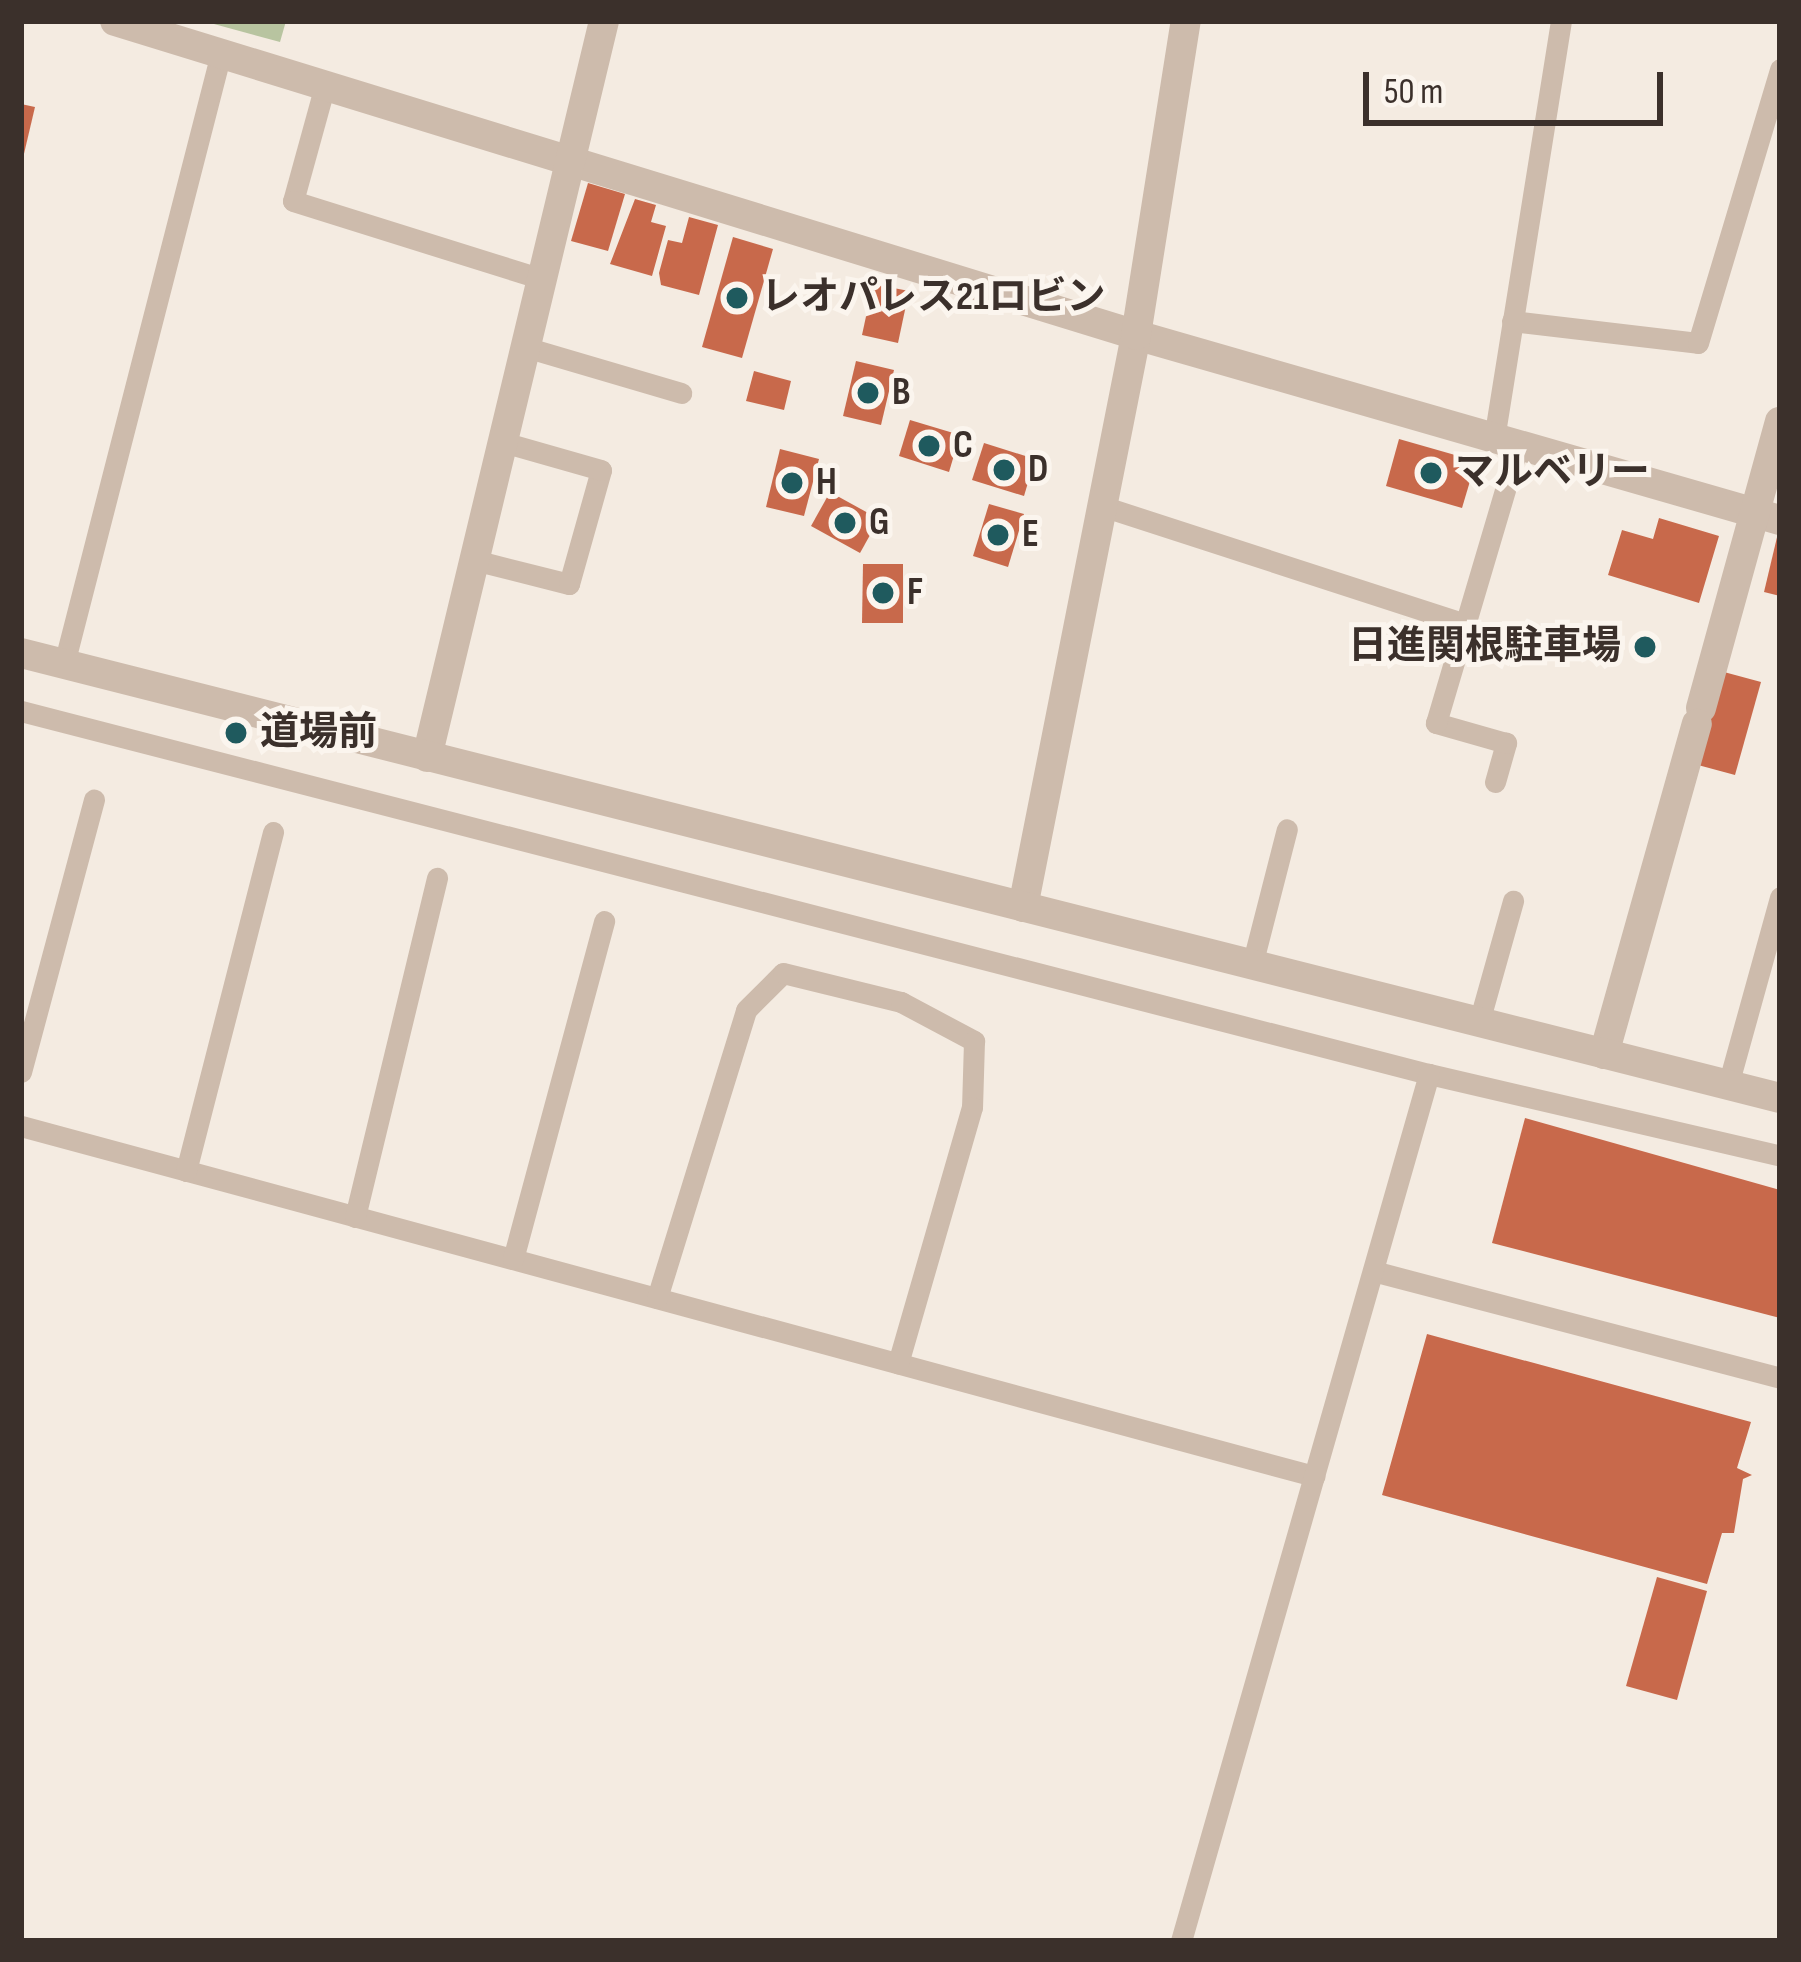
<!DOCTYPE html>
<html>
<head>
<meta charset="utf-8">
<style>
  body { margin:0 }
  #map { position:relative; width:1801px; height:1962px; overflow:hidden; background:#f4ebe1; font-family:"Sofia Sans Condensed","Noto Sans JP",sans-serif }
  div>[style] { position:absolute }
  [style*='--x'] { left:calc(var(--x)*1px); top:calc(var(--y)*1px); width:calc(var(--w)*1px); rotate:calc(var(--a)*1deg) }
  .green>* { inset:0; background:#b8c4a0 }
  .building>* { inset:0; background:#c8694b }
  .service>* { height:21px; margin:-10.5px; padding:0 10.5px; transform-origin:10.5px; border-radius:10.5px; background:#cdbbac }
  .minor>* { height:30px; margin:-15px; padding:0 15px; transform-origin:15px; border-radius:15px; background:#cdbbac }
  .tertiary>* { height:30px; margin:-15px; padding:0 15px; transform-origin:15px; border-radius:15px; background:#cdbbac }
  .dots>* { width:33px; height:33px; translate:-50% -50%; box-sizing:border-box; border:6px solid #fbf5ee; border-radius:50% }
  span { translate:-50% -50%; white-space:nowrap; text-align:center; line-height:1.15; -webkit-text-stroke:10px #fbf5ee; paint-order:stroke }
  .poi-label { font-size:39px; color:#3b302b; font-weight:700 }
  .left { translate:0 -50%; text-align:left }
  .right { translate:-100% -50%; text-align:right }
  .frame { position:absolute; inset:0; border:24px solid #3b302b; pointer-events:none }
  .scale { position:absolute; left:1363px; top:72px; width:300px; height:54px; box-sizing:border-box; border:6px solid #3b302b; border-top:0; padding-left:15px; font-size:36px; line-height:42px; white-space:nowrap; color:#3b302b; -webkit-text-stroke:9px #fbf5ee; paint-order:stroke }
</style>
</head>
<body>
<div id="map">
  <div class="green">
    <div style="clip-path:polygon(203px 21px,286px 21px,280px 42px)"></div>
  </div>
  <div class="building">
    <div style="clip-path:polygon(21px 104px,35px 107px,23px 158px,21px 157px)"></div>
    <div style="clip-path:polygon(588px 183px,625px 194px,608px 251px,571px 241px)"></div>
    <div style="clip-path:polygon(635px 199px,656px 205px,651px 222px,666px 226px,652px 276px,610px 264px)"></div>
    <div style="clip-path:polygon(689px 217px,718px 225px,699px 295px,661px 285px,659px 273px,668px 240px,682px 243px)"></div>
    <div style="clip-path:polygon(733px 237px,773px 249px,742px 358px,702px 347px)"></div>
    <div style="clip-path:polygon(873px 284px,909px 291px,898px 343px,862px 335px)"></div>
    <div style="clip-path:polygon(856px 361px,894px 370px,881px 425px,843px 416px)"></div>
    <div style="clip-path:polygon(754px 371px,791px 381px,784px 410px,746px 401px)"></div>
    <div style="clip-path:polygon(910px 420px,960px 435px,949px 472px,899px 456px)"></div>
    <div style="clip-path:polygon(1399px 439px,1476px 461px,1462px 508px,1386px 486px)"></div>
    <div style="clip-path:polygon(984px 443px,1035px 459px,1024px 496px,972px 480px)"></div>
    <div style="clip-path:polygon(780px 449px,819px 459px,804px 516px,766px 507px)"></div>
    <div style="clip-path:polygon(830px 492px,879px 519px,860px 553px,811px 526px)"></div>
    <div style="clip-path:polygon(989px 504px,1024px 514px,1008px 567px,973px 556px)"></div>
    <div style="clip-path:polygon(1659px 518px,1719px 536px,1699px 603px,1608px 575px,1622px 530px,1653px 539px)"></div>
    <div style="clip-path:polygon(1778px 533px,1780px 533px,1780px 596px,1764px 592px)"></div>
    <div style="clip-path:polygon(863px 564px,903px 564px,903px 623px,862px 623px)"></div>
    <div style="clip-path:polygon(1724px 672px,1761px 682px,1735px 775px,1698px 765px)"></div>
    <div style="clip-path:polygon(1525px 1118px,1780px 1190px,1780px 1318px,1492px 1243px)"></div>
    <div style="clip-path:polygon(1427px 1334px,1751px 1422px,1737px 1468px,1752px 1475px,1743px 1479px,1734px 1533px,1722px 1533px,1707px 1584px,1382px 1495px)"></div>
    <div style="clip-path:polygon(1657px 1577px,1707px 1591px,1677px 1700px,1626px 1686px)"></div>
  </div>
  <div class="service">
    <div style="--x:325;--y:85;--w:120;--a:105.4"></div>
    <div style="--x:293;--y:201;--w:261;--a:17.4"></div>
    <div style="--x:1512;--y:321;--w:187;--a:6.7"></div>
    <div style="--x:1698;--y:343;--w:286;--a:-73.3"></div>
    <div style="--x:525;--y:347;--w:163;--a:16.4"></div>
    <div style="--x:1494;--y:439;--w:423;--a:-80.9"></div>
    <div style="--x:1102;--y:506;--w:382;--a:18"></div>
    <div style="--x:474;--y:560;--w:98;--a:14.2"></div>
    <div style="--x:569;--y:584;--w:118;--a:-74.3"></div>
    <div style="--x:601;--y:470;--w:102;--a:-164.1"></div>
    <div style="--x:64;--y:664;--w:631;--a:-75.59"></div>
    <div style="--x:21;--y:711;--w:1454;--a:14.46"></div>
    <div style="--x:1429;--y:1074;--w:360;--a:13.1"></div>
    <div style="--x:1495;--y:782;--w:41;--a:-74.2"></div>
    <div style="--x:1506;--y:743;--w:73;--a:-164.1"></div>
    <div style="--x:1436;--y:723;--w:289;--a:-73.5"></div>
    <div style="--x:1252;--y:965;--w:140;--a:-75.6"></div>
    <div style="--x:1479;--y:1022;--w:126;--a:-74.3"></div>
    <div style="--x:21;--y:1072;--w:282;--a:-75"></div>
    <div style="--x:1728;--y:1085;--w:195;--a:-74.5"></div>
    <div style="--x:21;--y:1126;--w:1340;--a:15.15"></div>
    <div style="--x:186;--y:1171;--w:350;--a:-75.6"></div>
    <div style="--x:355;--y:1217;--w:349;--a:-76.4"></div>
    <div style="--x:513;--y:1259;--w:350;--a:-74.9"></div>
    <div style="--x:1373;--y:1271;--w:421;--a:14.7"></div>
    <div style="--x:657;--y:1298;--w:301;--a:-72.8"></div>
    <div style="--x:746;--y:1010;--w:52;--a:-45"></div>
    <div style="--x:783;--y:973;--w:122;--a:13.8"></div>
    <div style="--x:901;--y:1002;--w:83;--a:28.1"></div>
    <div style="--x:974;--y:1041;--w:66;--a:91.7"></div>
    <div style="--x:972;--y:1107;--w:267;--a:106.1"></div>
    <div style="--x:1181;--y:1941;--w:902;--a:-74.04"></div>
  </div>
  <div class="minor">
    <div style="--x:115;--y:21;--w:1068;--a:17.09"></div>
    <div style="--x:1136;--y:335;--w:670;--a:16.03"></div>
    <div style="--x:1701;--y:708;--w:297;--a:-74.6"></div>
    <div style="--x:427;--y:757;--w:757;--a:-76.48"></div>
    <div style="--x:1023;--y:907;--w:583;--a:-78.82"></div>
    <div style="--x:1136;--y:335;--w:318;--a:-81"></div>
    <div style="--x:1604;--y:1054;--w:343;--a:-74.3"></div>
  </div>
  <div class="tertiary">
    <div style="--x:21;--y:653;--w:1814;--a:14.2"></div>
  </div>
  <div class="dots">
    <div style="left:737px;top:298px;background:#1f5a5e"></div>
    <div style="left:868px;top:393px;background:#1f5a5e"></div>
    <div style="left:929px;top:446px;background:#1f5a5e"></div>
    <div style="left:1004px;top:470px;background:#1f5a5e"></div>
    <div style="left:1431px;top:473px;background:#1f5a5e"></div>
    <div style="left:792px;top:483px;background:#1f5a5e"></div>
    <div style="left:845px;top:523px;background:#1f5a5e"></div>
    <div style="left:998px;top:535px;background:#1f5a5e"></div>
    <div style="left:883px;top:593px;background:#1f5a5e"></div>
    <div style="left:1645px;top:647px;background:#1f5a5e"></div>
    <div style="left:236px;top:733px;background:#1f5a5e"></div>
  </div>
  <div class="poi-label">
    <span class="left" style="left:761px;top:298px">レオパレス21ロビン</span>
    <span class="left" style="left:892px;top:393px">B</span>
    <span class="left" style="left:953px;top:446px">C</span>
    <span class="left" style="left:1028px;top:470px">D</span>
    <span class="left" style="left:1455px;top:473px">マルベリー</span>
    <span class="left" style="left:816px;top:483px">H</span>
    <span class="left" style="left:869px;top:523px">G</span>
    <span class="left" style="left:1022px;top:535px">E</span>
    <span class="left" style="left:907px;top:593px">F</span>
    <span class="right" style="left:1621px;top:647px">日進関根駐車場</span>
    <span class="left" style="left:260px;top:733px">道場前</span>
  </div>
  <div class="frame"></div>
  <div class="scale">50 m</div>
</div>
</body>
</html>
